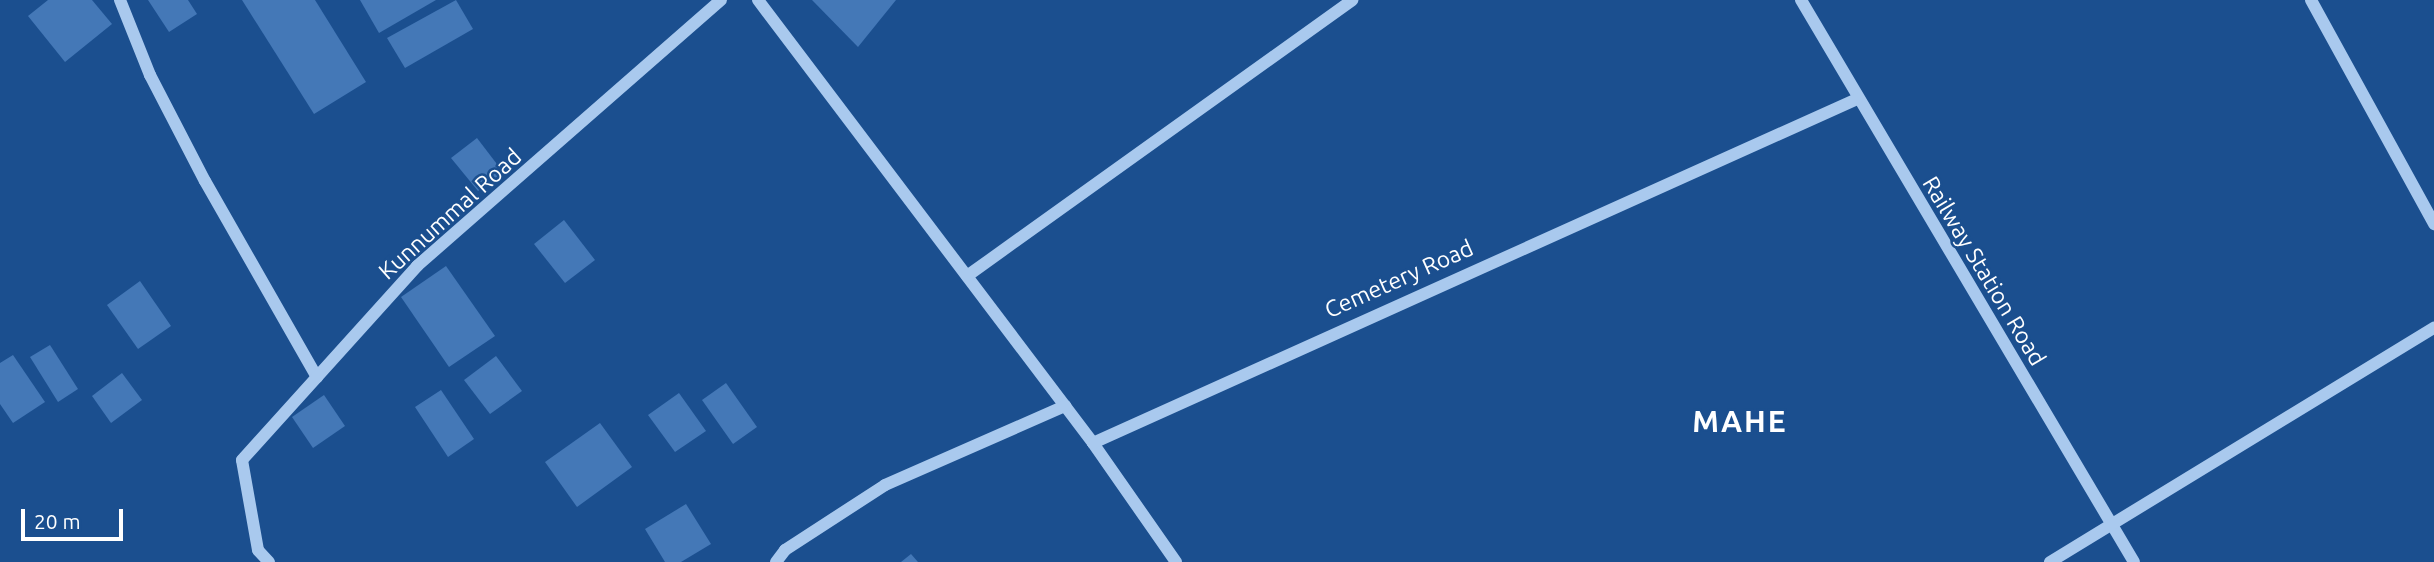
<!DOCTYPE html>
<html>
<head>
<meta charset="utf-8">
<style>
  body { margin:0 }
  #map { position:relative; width:2434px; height:562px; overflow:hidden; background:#1b4f8f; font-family:Ubuntu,sans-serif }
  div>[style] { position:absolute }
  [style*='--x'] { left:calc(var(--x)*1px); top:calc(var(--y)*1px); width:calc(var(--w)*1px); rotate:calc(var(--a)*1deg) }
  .building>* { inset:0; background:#4478b7 }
  .minor>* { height:12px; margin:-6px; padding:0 6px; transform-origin:6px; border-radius:6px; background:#a9c9ee }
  span { translate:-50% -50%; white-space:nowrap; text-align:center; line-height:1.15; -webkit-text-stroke:5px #1b4f8f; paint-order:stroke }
  .street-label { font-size:23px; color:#fff }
  .district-label { font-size:30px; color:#fff; font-weight:700; letter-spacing:2px }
  .scale { position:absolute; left:21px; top:509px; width:102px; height:32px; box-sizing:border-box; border:4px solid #fff; border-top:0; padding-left:9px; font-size:21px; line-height:24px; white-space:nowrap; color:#fff; -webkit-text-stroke:5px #1b4f8f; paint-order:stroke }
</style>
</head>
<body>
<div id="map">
  <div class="building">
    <div style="clip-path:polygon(48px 0,92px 0,112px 24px,65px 62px,28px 16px)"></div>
    <div style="clip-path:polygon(148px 0,188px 0,197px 14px,169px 32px)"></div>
    <div style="clip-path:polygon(242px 0,315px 0,366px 82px,314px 114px)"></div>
    <div style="clip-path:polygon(360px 0,436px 0,379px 33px)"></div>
    <div style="clip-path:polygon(456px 0,473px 29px,405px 68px,387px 38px)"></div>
    <div style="clip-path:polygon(812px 0,896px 0,858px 47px)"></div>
    <div style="clip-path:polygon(477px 138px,503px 172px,478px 191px,451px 158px)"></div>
    <div style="clip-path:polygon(564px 220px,595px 260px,565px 283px,534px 244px)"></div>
    <div style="clip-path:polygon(446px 266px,495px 336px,449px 367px,401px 297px)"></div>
    <div style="clip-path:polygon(140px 281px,171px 326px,138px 349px,107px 305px)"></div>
    <div style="clip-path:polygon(50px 345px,78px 389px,58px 402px,30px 357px)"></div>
    <div style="clip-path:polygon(13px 355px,45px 402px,13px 423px,0 404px,0 363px)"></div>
    <div style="clip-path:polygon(496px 356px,522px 391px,490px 414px,464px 380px)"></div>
    <div style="clip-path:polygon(122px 373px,142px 400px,111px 423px,92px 396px)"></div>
    <div style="clip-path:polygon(726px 383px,757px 427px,733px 444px,702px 400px)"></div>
    <div style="clip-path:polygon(441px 390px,474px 439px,448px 457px,415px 407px)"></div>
    <div style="clip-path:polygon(679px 393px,706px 431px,675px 452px,648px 415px)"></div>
    <div style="clip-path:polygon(324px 395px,345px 426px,313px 448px,292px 417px)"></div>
    <div style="clip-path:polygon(600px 423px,632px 467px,577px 507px,545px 462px)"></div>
    <div style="clip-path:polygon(686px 504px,711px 544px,681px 562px,665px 562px,645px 529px)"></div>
    <div style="clip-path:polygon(911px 554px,918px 562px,901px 562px)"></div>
  </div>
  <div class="minor">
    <div style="--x:120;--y:0;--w:81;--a:68.2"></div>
    <div style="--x:150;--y:75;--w:119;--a:62.6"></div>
    <div style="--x:205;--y:181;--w:226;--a:60.3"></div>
    <div style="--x:758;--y:0;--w:555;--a:52.9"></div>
    <div style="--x:1801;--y:0;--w:653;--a:59.35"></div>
    <div style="--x:2311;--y:0;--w:256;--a:61.2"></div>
    <div style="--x:967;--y:276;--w:474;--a:-35.6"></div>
    <div style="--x:269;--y:562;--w:16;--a:-133"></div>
    <div style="--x:258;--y:550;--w:91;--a:-100.1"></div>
    <div style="--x:242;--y:460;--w:261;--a:-47.9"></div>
    <div style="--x:417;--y:266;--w:404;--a:-41.2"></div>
    <div style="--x:776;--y:562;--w:15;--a:-53"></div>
    <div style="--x:785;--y:550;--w:119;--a:-33"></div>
    <div style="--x:885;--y:485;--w:197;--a:-23.7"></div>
    <div style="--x:1176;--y:562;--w:145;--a:-124.9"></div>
    <div style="--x:1093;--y:443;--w:838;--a:-24.24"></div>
    <div style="--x:2050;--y:562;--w:450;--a:-31.4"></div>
  </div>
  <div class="street-label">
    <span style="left:450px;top:214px;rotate:-42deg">Kunnummal Road</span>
    <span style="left:1984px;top:271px;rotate:59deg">Railway Station Road</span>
    <span style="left:1399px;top:279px;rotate:-24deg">Cemetery Road</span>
  </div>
  <div class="district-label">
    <span style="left:1740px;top:421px">MAHE</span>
  </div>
  <div class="scale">20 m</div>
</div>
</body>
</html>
